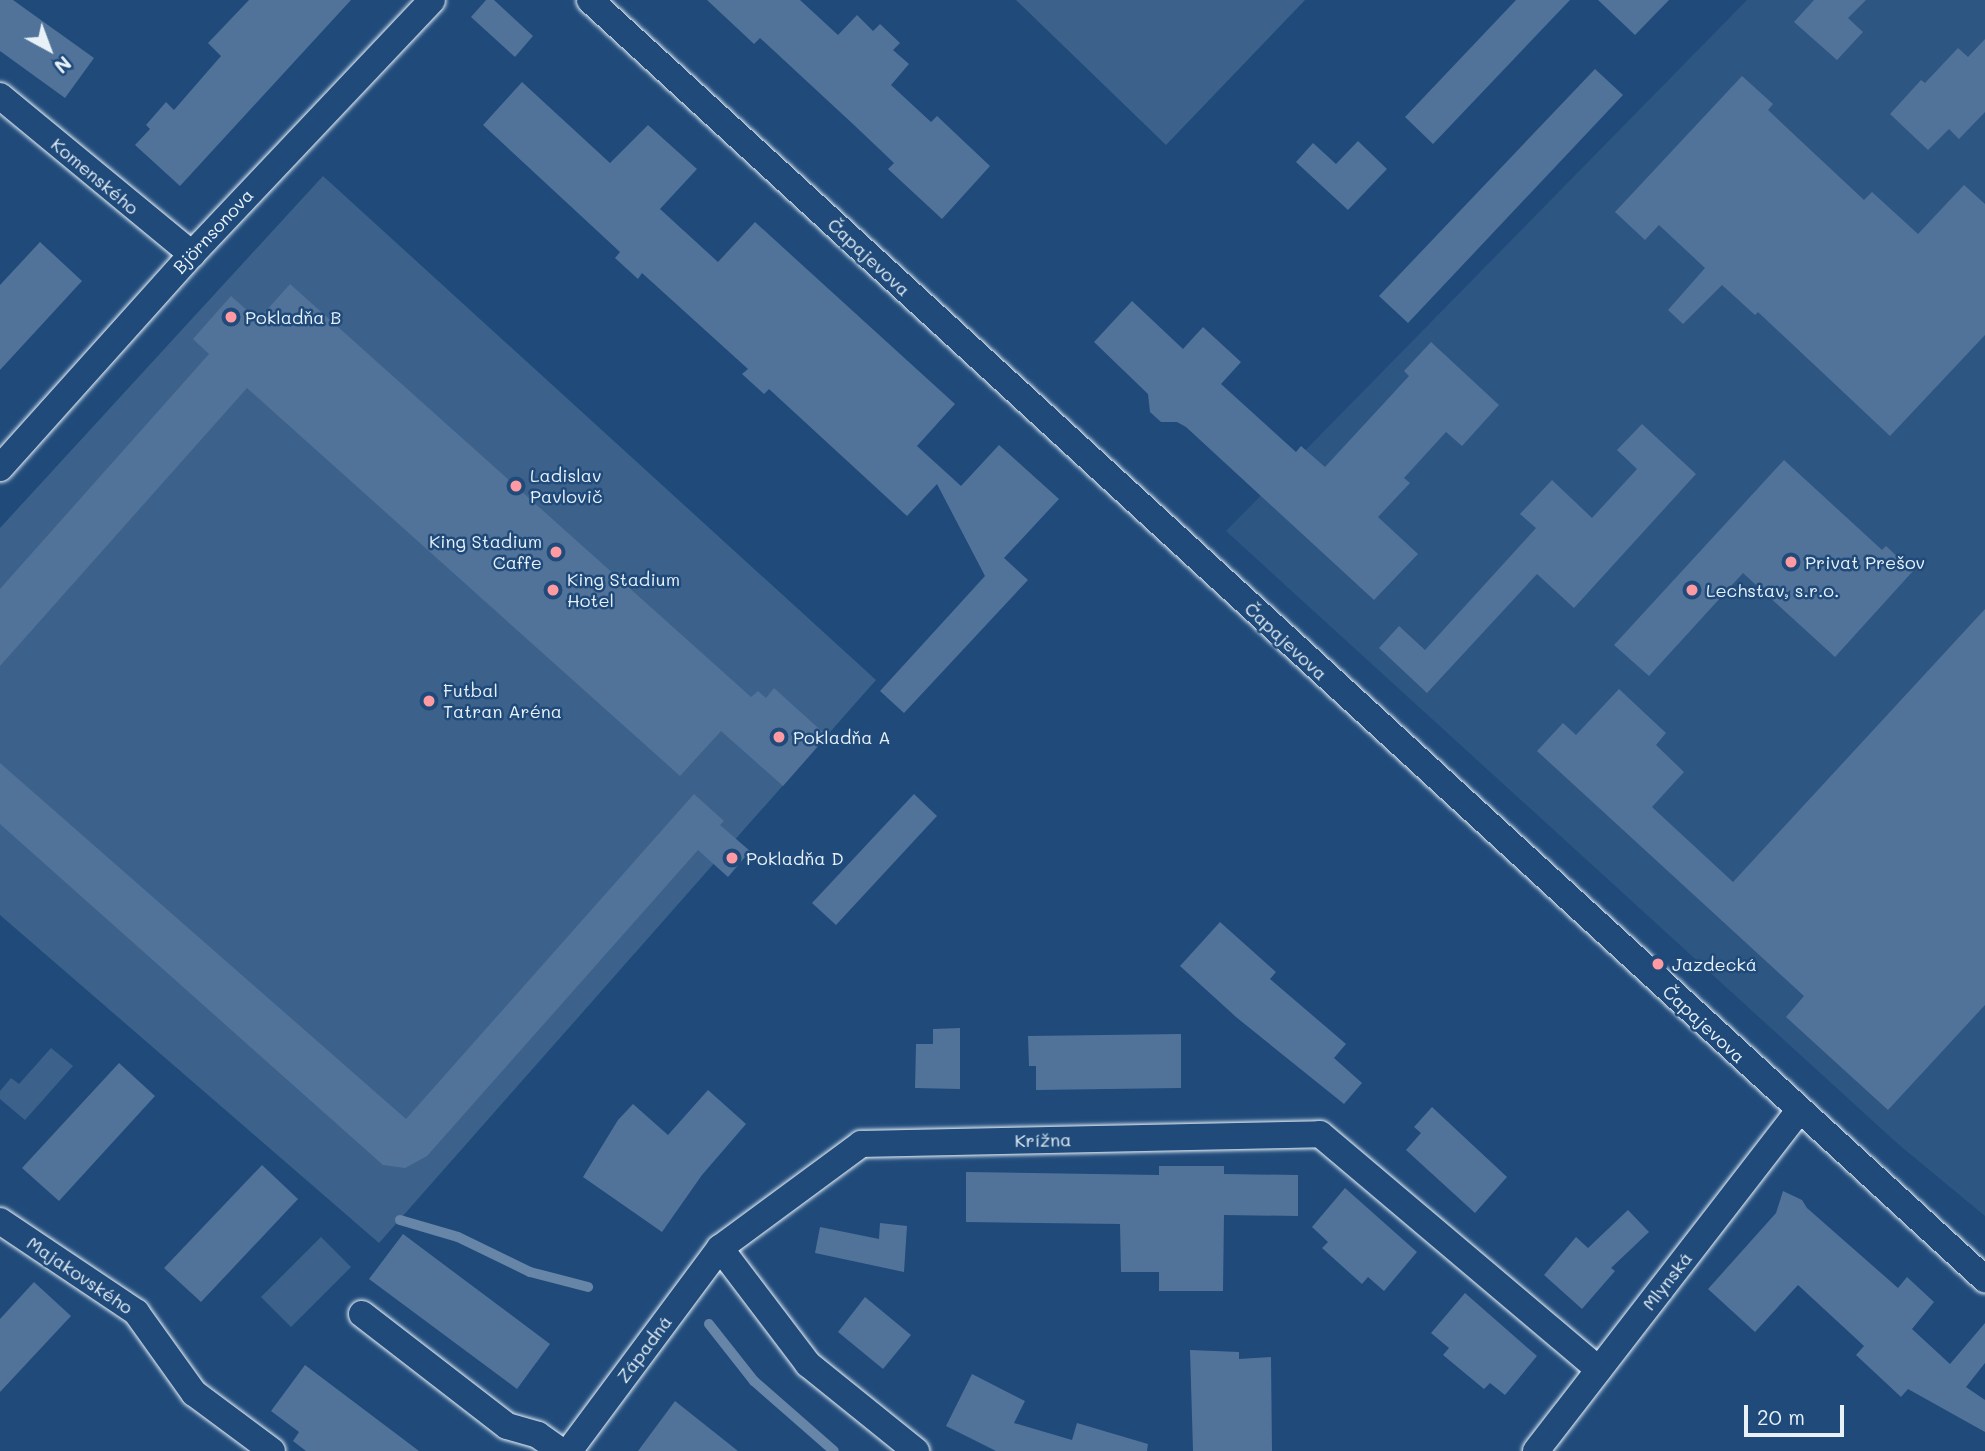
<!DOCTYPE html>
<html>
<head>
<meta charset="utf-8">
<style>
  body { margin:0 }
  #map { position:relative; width:1985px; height:1451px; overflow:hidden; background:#1f4a7a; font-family:Mali,sans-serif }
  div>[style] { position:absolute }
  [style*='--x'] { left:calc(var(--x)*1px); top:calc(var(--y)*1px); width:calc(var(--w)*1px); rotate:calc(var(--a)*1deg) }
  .built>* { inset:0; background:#2e5683 }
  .green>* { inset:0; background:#3c628c }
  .stream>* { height:10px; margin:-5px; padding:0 5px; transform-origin:5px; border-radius:5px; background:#6685a7 }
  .building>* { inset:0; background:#517399 }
  .roads { filter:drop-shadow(0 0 2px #e8f1f8) drop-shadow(0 0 2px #e8f1f8) }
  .minor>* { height:26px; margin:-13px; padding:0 13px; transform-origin:13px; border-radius:13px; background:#1f4a7a }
  .dots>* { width:19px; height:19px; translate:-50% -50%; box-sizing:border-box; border:4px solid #1f4a7a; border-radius:50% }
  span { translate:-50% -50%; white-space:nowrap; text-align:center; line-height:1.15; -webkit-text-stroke:5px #1f4a7a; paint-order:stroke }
  .street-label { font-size:18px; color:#e8f1f8 }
  .poi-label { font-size:18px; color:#e8f1f8 }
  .left { translate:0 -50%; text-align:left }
  .right { translate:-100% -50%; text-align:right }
  .north { position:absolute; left:14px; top:14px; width:70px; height:70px; -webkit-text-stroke:5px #1f4a7a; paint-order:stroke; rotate:139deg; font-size:19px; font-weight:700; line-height:28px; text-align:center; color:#e8f1f8 }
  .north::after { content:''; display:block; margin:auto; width:24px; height:32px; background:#e8f1f8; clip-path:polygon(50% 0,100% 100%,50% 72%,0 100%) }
  .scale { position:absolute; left:1744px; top:1405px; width:100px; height:32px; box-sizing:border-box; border:4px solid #e8f1f8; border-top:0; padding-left:9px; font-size:21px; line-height:24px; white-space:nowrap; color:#e8f1f8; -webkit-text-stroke:5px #1f4a7a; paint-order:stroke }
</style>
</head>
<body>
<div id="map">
  <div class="built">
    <div style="clip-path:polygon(1747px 0,1985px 0,1985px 1216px,1898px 1144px,1226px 531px)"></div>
  </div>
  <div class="green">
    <div style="clip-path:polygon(1016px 0,1305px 0,1166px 145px)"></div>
    <div style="clip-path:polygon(323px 176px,876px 680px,379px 1243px,0 915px,0 528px)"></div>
    <div style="clip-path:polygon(51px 1048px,73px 1066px,25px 1120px,0 1099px,0 1091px,11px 1078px,19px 1084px)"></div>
    <div style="clip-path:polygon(321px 1237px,351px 1267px,291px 1327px,261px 1297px)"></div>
  </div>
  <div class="stream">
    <div style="--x:400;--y:1220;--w:60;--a:16.3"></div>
    <div style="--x:458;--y:1237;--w:80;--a:25.9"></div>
    <div style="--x:530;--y:1272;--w:60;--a:14.5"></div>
    <div style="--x:709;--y:1324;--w:73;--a:51.7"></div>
    <div style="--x:754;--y:1381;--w:106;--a:41.2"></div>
  </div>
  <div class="building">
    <div style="clip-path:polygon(0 0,13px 0,94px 58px,65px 98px,0 51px)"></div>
    <div style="clip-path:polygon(249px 0,351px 0,180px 186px,135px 145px,150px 129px,146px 125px,166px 102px,174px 110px,221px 56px,208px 43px)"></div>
    <div style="clip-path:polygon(486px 0,494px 0,533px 36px,515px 57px,471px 17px)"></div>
    <div style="clip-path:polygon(707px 0,800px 0,838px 35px,857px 15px,873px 31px,880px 24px,900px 43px,893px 50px,909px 64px,891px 85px,931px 122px,937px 116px,990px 166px,942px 219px,888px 169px,894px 163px,854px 125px,760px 38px,754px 44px)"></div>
    <div style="clip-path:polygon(1516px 0,1570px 0,1433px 144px,1405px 117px)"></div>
    <div style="clip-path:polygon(1598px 0,1669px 0,1635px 35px)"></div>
    <div style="clip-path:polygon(1814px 0,1866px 0,1848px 18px,1863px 32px,1837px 60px,1794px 22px)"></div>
    <div style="clip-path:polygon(1985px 39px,1985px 112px,1959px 139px,1949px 129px,1928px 150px,1890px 114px,1921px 80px,1925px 83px,1958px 48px,1968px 57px)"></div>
    <div style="clip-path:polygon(1595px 69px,1623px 95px,1408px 323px,1379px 296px)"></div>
    <div style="clip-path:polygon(1742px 76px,1773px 104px,1768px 110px,1864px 200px,1872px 192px,1918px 234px,1964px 185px,1985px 204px,1985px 335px,1890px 436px,1758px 312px,1755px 315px,1722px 285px,1683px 324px,1668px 310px,1705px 268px,1659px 225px,1645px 240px,1615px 212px)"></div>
    <div style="clip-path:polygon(522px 82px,610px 163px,648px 125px,697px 169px,660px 209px,718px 262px,755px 222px,955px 404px,917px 446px,961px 486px,999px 445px,1059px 499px,1004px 558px,1028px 580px,904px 713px,880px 691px,985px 576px,937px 484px,907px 516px,769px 389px,764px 394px,742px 374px,748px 369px,642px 273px,638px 279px,615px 258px,620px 252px,483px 125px)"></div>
    <div style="clip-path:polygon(1358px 141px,1387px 169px,1348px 210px,1296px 162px,1313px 143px,1336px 164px)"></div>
    <div style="clip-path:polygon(40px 242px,82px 281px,0 370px,0 285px)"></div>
    <div style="clip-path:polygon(290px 284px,751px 697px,758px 691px,766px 698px,774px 688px,827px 736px,783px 786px,721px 731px,680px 776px,247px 388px,0 666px,0 589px,209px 354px,193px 339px,231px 296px,258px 320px)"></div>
    <div style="clip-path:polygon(1132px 301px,1183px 349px,1203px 327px,1241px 362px,1221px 384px,1296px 452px,1301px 446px,1325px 467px,1409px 376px,1404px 371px,1431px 342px,1499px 405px,1462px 446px,1446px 432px,1404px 478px,1410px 483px,1378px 517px,1418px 554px,1374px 600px,1186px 427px,1177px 422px,1161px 422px,1150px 412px,1148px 394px,1094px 342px)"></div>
    <div style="clip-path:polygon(1642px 424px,1696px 474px,1574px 608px,1537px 574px,1427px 693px,1379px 648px,1399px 626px,1425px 650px,1536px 528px,1520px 514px,1552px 480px,1592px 518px,1637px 469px,1617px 450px)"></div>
    <div style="clip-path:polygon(1784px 460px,1882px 550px,1886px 546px,1913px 571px,1835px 657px,1743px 573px,1649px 676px,1614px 645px)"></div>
    <div style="clip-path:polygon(1985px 609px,1985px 1005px,1888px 1110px,1786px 1017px,1804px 996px,1537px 751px,1563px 723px,1576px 735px,1619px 689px,1666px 733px,1656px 745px,1684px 772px,1652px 807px,1733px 882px)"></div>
    <div style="clip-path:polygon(0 763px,406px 1119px,694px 794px,724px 821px,720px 825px,750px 851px,728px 877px,698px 850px,427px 1156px,405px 1168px,383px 1165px,0 824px)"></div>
    <div style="clip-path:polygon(914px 794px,937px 816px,836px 925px,812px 903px)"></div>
    <div style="clip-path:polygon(1220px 922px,1276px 972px,1270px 979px,1346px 1044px,1334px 1058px,1362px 1083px,1344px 1104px,1236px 1017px,1180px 966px)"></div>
    <div style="clip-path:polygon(960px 1028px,960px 1089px,915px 1088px,916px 1044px,933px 1044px,933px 1029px)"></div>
    <div style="clip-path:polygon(1181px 1034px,1181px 1088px,1036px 1090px,1036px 1066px,1029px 1066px,1028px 1036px)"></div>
    <div style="clip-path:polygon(119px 1063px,155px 1096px,59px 1201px,22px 1168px)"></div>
    <div style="clip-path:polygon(708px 1090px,746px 1124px,702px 1175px,662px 1232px,583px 1177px,618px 1120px,633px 1104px,668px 1135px)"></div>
    <div style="clip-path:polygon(1432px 1107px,1507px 1177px,1475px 1213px,1406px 1150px,1421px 1133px,1414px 1127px)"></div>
    <div style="clip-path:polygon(262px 1165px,298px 1199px,201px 1302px,164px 1268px)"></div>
    <div style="clip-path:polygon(1159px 1166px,1224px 1166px,1224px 1174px,1298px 1175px,1298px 1216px,1224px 1215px,1223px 1291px,1159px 1291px,1159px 1272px,1121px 1272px,1120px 1224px,966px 1222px,966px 1172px,1159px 1175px)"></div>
    <div style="clip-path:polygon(1345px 1188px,1417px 1252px,1384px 1291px,1368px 1277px,1362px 1284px,1322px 1248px,1328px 1242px,1312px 1227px)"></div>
    <div style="clip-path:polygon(1783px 1191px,1802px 1200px,1807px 1208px,1898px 1288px,1907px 1277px,1934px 1302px,1912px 1329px,1950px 1364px,1985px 1323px,1985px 1363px,1966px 1387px,1985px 1400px,1985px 1432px,1908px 1389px,1901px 1397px,1856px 1355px,1864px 1346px,1798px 1285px,1755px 1332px,1708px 1289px,1776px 1213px)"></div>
    <div style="clip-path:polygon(1628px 1210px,1649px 1232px,1611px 1268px,1615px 1271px,1582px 1309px,1544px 1275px,1576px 1237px,1588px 1248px)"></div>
    <div style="clip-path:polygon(880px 1223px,907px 1226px,904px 1272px,815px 1253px,820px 1227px,879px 1239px)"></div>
    <div style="clip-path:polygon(403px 1234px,550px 1344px,517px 1389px,369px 1279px)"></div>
    <div style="clip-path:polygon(34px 1282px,71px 1316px,0 1392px,0 1319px)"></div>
    <div style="clip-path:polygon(1465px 1293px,1537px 1356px,1505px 1395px,1490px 1383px,1484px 1389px,1443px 1355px,1449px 1348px,1431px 1333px)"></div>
    <div style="clip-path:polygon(865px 1297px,911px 1335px,883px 1369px,838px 1332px)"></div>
    <div style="clip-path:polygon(1190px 1350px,1239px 1352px,1239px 1359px,1271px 1357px,1272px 1451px,1193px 1451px)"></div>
    <div style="clip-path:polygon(305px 1365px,419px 1451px,306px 1451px,293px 1441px,299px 1432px,271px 1411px)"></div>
    <div style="clip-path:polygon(972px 1374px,1025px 1401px,1014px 1423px,1072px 1440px,1077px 1423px,1148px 1444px,1147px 1451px,996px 1451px,946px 1426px)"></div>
    <div style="clip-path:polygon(675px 1401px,738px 1451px,638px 1451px)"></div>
  </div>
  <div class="roads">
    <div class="minor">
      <div style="--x:590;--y:0;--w:1893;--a:42.52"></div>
      <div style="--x:0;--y:96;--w:249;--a:39.5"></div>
      <div style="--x:0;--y:468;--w:288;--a:-48.1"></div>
      <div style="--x:192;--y:254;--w:349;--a:-46.6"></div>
      <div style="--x:0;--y:1221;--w:164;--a:33.8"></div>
      <div style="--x:136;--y:1312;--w:100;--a:54.4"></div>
      <div style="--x:194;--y:1393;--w:97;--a:36.6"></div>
      <div style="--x:720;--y:1248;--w:146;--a:52.8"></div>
      <div style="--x:808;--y:1364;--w:139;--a:38.9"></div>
      <div style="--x:362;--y:1314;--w:183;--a:37.7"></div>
      <div style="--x:507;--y:1426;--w:32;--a:16"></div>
      <div style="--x:538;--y:1435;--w:28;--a:35"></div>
      <div style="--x:569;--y:1451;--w:253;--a:-53.4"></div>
      <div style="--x:720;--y:1248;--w:175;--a:-36.4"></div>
      <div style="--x:861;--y:1144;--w:459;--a:-1.2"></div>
      <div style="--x:1320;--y:1134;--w:365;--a:40.2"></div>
      <div style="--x:1536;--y:1451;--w:430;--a:-52.3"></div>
    </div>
  </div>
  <div class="dots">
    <div style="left:231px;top:317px;background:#ff9aa2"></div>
    <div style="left:516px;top:486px;background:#ff9aa2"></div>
    <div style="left:556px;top:552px;background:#ff9aa2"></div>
    <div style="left:1791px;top:562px;background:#ff9aa2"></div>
    <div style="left:553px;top:590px;background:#ff9aa2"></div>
    <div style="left:1692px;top:590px;background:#ff9aa2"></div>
    <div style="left:429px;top:701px;background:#ff9aa2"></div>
    <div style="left:779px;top:737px;background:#ff9aa2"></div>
    <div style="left:732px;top:858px;background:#ff9aa2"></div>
    <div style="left:1658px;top:964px;background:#ff9aa2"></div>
  </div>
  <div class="street-label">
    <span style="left:95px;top:176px;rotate:40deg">Komenského</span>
    <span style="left:213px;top:231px;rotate:-47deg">Björnsonova</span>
    <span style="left:869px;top:257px;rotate:43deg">Čapajevova</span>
    <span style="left:1286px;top:641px;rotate:43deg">Čapajevova</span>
    <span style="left:1704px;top:1024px;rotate:43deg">Čapajevova</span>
    <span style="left:1043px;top:1140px;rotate:-1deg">Krížna</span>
    <span style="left:80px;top:1275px;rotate:34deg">Majakovského</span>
    <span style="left:1667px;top:1281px;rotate:-52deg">Mlynská</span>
    <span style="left:644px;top:1349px;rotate:-53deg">Západná</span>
  </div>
  <div class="poi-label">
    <span class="left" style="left:245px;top:317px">Pokladňa B</span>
    <span class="left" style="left:530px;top:486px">Ladislav<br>Pavlovič</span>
    <span class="right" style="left:542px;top:552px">King Stadium<br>Caffe</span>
    <span class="left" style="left:1805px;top:562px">Privat Prešov</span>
    <span class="left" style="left:567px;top:590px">King Stadium<br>Hotel</span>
    <span class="left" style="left:1706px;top:590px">Lechstav, s.r.o.</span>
    <span class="left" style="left:443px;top:701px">Futbal<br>Tatran Aréna</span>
    <span class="left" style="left:793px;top:737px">Pokladňa A</span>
    <span class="left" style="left:746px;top:858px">Pokladňa D</span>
    <span class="left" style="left:1672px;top:964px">Jazdecká</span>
  </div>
  <div class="north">N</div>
  <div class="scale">20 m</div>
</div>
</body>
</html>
